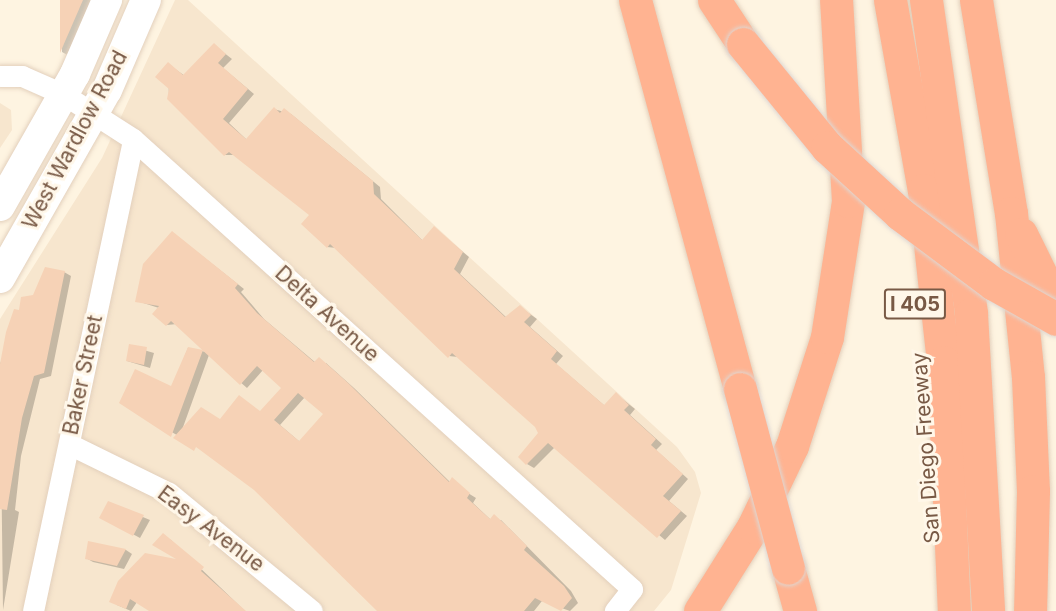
<!DOCTYPE html>
<html>
<head>
<meta charset="utf-8">
<style>
  body { margin:0 }
  #map { position:relative; width:1056px; height:611px; overflow:hidden; background:#fef4e1; font-family:Inter,sans-serif }
  div>[style] { position:absolute }
  [style*='--x'] { left:calc(var(--x)*1px); top:calc(var(--y)*1px); width:calc(var(--w)*1px); rotate:calc(var(--a)*1deg) }
  .residential>* { inset:0; background:#f7e6ce }
  .shadow>* { inset:0; background:#0003 }
  .building>* { inset:0; background:#f6d2b6 }
  .roads { filter:drop-shadow(0 0 2px #e3d0bc) drop-shadow(0 0 2px #e3d0bc) }
  .minor>* { height:21px; margin:-10.5px; padding:0 10.5px; transform-origin:10.5px; border-radius:10.5px; background:#fff }
  .secondary>* { height:30px; margin:-15px; padding:0 15px; transform-origin:15px; border-radius:15px; background:#fff }
  .motorway>* { height:33px; margin:-16.5px; padding:0 16.5px; transform-origin:16.5px; border-radius:16.5px; background:#ffb391 }
  .bridges { filter:drop-shadow(0 0 2px #dfd7d2) drop-shadow(0 0 2px #dfd7d2) }
  .motorway-bridge>* { height:33px; margin:-16.5px; padding:0 16.5px; transform-origin:16.5px; border-radius:16.5px; background:#ffb391 }
  span { translate:-50% -50%; white-space:nowrap; text-align:center; line-height:1.15; -webkit-text-stroke:6px #fff7e9; paint-order:stroke }
  .shield-label span { padding:2px 4px; background:#fff7e9; border:2px solid; border-radius:4px; -webkit-text-stroke-width:0 }
  .shield-label { font-size:20px; color:#785945; font-weight:700 }
  .street-label { font-size:21px; color:#785945 }
</style>
</head>
<body>
<div id="map">
  <div class="residential">
    <div style="clip-path:polygon(175px 0,188px 0,677px 447px,695px 472px,701px 493px,671px 590px,654px 611px,0 611px,0 319px,102px 158px)"></div>
    <div style="clip-path:polygon(0 103px,11px 110px,12px 130px,0 148px)"></div>
  </div>
  <div class="shadow">
    <div style="clip-path:polygon(62px 0,95px 0,71px 57px,62px 52px)"></div>
    <div style="clip-path:polygon(214px 45px,232px 59px,223px 68px,254px 94px,229px 123px,247px 140px,274px 109px,291px 114px,380px 187px,381px 199px,423px 241px,434px 228px,469px 257px,460px 274px,507px 318px,520px 307px,537px 319px,530px 327px,563px 356px,556px 364px,605px 406px,616px 394px,635px 409px,630px 415px,662px 444px,656px 450px,688px 479px,669px 501px,687px 516px,665px 540px,555px 447px,534px 468px,527px 464px,540px 434px,536px 426px,458px 357px,449px 356px,337px 248px,327px 247px,311px 215px,235px 155px,225px 155px,169px 99px,168px 64px,185px 76px)"></div>
    <div style="clip-path:polygon(evenodd,173px 233px,244px 289px,241px 292px,264px 319px,316px 363px,326px 363px,354px 388px,450px 482px,476px 498px,473px 503px,491px 520px,501px 520px,571px 591px,578px 603px,570px 611px,542px 601px,534px 611px,378px 611px,255px 489px,203px 450px,121px 403px,172px 388px,188px 348px,206px 352px,177px 324px,167px 325px,159px 308px,137px 301px,173px 233px,209px 355px,247px 388px,263px 370px,283px 388px,261px 412px,182px 430px,209px 355px,173px 233px,305px 397px,325px 414px,300px 442px,280px 425px,305px 397px)"></div>
    <div style="clip-path:polygon(64px 272px,71px 276px,51px 376px,40px 379px,21px 456px,15px 510px,19px 512px,3px 610px,0 364px,20px 312px)"></div>
    <div style="clip-path:polygon(130px 346px,154px 353px,150px 368px,127px 361px)"></div>
    <div style="clip-path:polygon(109px 503px,150px 520px,140px 538px,101px 517px)"></div>
    <div style="clip-path:polygon(170px 539px,245px 611px,152px 611px,137px 602px,131px 611px,117px 605px,183px 562px)"></div>
    <div style="clip-path:polygon(90px 543px,126px 550px,132px 554px,124px 569px,93px 562px,86px 558px)"></div>
  </div>
  <div class="building">
    <div style="clip-path:polygon(60px 0,83px 0,60px 53px)"></div>
    <div style="clip-path:polygon(214px 43px,226px 54px,218px 63px,248px 89px,223px 119px,246px 139px,274px 107px,280px 113px,284px 108px,373px 181px,374px 194px,422px 240px,434px 226px,463px 252px,454px 269px,505px 317px,520px 305px,531px 315px,524px 322px,557px 351px,551px 359px,604px 405px,616px 392px,629px 405px,624px 410px,656px 439px,651px 445px,683px 474px,663px 496px,681px 511px,657px 538px,548px 443px,526px 465px,518px 457px,538px 433px,535px 427px,452px 353px,448px 358px,330px 244px,327px 248px,301px 224px,309px 215px,229px 152px,224px 156px,167px 99px,169px 89px,155px 77px,168px 62px,183px 75px)"></div>
    <div style="clip-path:polygon(evenodd,172px 231px,238px 284px,235px 288px,257px 313px,314px 362px,319px 357px,347px 382px,449px 482px,452px 477px,470px 493px,467px 498px,490px 519px,494px 514px,510px 529px,527px 546px,524px 550px,564px 586px,572px 598px,561px 611px,535px 598px,524px 611px,377px 611px,254px 490px,196px 447px,194px 451px,173px 438px,201px 407px,220px 419px,239px 395px,260px 411px,281px 388px,257px 366px,240px 385px,171px 321px,166px 326px,152px 314px,159px 306px,135px 302px,143px 264px,172px 231px,298px 393px,323px 414px,299px 441px,274px 420px,298px 393px)"></div>
    <div style="clip-path:polygon(45px 267px,65px 271px,44px 373px,34px 376px,22px 418px,7px 510px,0 509px,0 364px,6px 332px,14px 309px,19px 310px,21px 297px,33px 295px)"></div>
    <div style="clip-path:polygon(129px 344px,147px 347px,144px 365px,126px 361px)"></div>
    <div style="clip-path:polygon(188px 347px,203px 350px,171px 437px,119px 403px,135px 369px,171px 386px)"></div>
    <div style="clip-path:polygon(108px 501px,144px 515px,133px 536px,99px 518px)"></div>
    <div style="clip-path:polygon(163px 533px,204px 567px,201px 571px,246px 611px,149px 611px,130px 599px,126px 609px,109px 602px,118px 581px,145px 553px,176px 559px,152px 545px)"></div>
    <div style="clip-path:polygon(88px 541px,126px 549px,117px 566px,85px 559px)"></div>
  </div>
  <div class="roads">
    <div class="minor">
      <div style="--x:0;--y:76;--w:22;--a:0"></div>
      <div style="--x:22;--y:76;--w:45;--a:23.7"></div>
      <div style="--x:63;--y:94;--w:83;--a:32.7"></div>
      <div style="--x:133;--y:139;--w:672;--a:42.04"></div>
      <div style="--x:632;--y:589;--w:28;--a:128"></div>
      <div style="--x:69;--y:444;--w:111;--a:26.1"></div>
      <div style="--x:169;--y:493;--w:185;--a:39.5"></div>
      <div style="--x:33;--y:611;--w:482;--a:-78"></div>
    </div>
    <div class="secondary">
      <div style="--x:0;--y:206;--w:152;--a:-60.4"></div>
      <div style="--x:75;--y:74;--w:81;--a:-66.6"></div>
      <div style="--x:0;--y:278;--w:216;--a:-60.4"></div>
      <div style="--x:107;--y:90;--w:98;--a:-66.6"></div>
    </div>
    <div class="motorway">
      <div style="--x:635;--y:0;--w:403;--a:74.9"></div>
      <div style="--x:714;--y:0;--w:53;--a:56.6"></div>
      <div style="--x:890;--y:0;--w:193;--a:79.9"></div>
      <div style="--x:924;--y:190;--w:173;--a:83.7"></div>
      <div style="--x:943;--y:362;--w:249;--a:87.5"></div>
      <div style="--x:926;--y:0;--w:317;--a:81.8"></div>
      <div style="--x:971;--y:314;--w:297;--a:86.7"></div>
      <div style="--x:976;--y:0;--w:216;--a:80.7"></div>
      <div style="--x:1011;--y:213;--w:165;--a:84.1"></div>
      <div style="--x:1028;--y:377;--w:114;--a:87.5"></div>
      <div style="--x:1033;--y:491;--w:120;--a:91.4"></div>
      <div style="--x:1021;--y:234;--w:79;--a:63.8"></div>
      <div style="--x:788;--y:568;--w:45;--a:74.4"></div>
      <div style="--x:700;--y:611;--w:99;--a:-57.8"></div>
      <div style="--x:753;--y:527;--w:90;--a:-64.3"></div>
      <div style="--x:792;--y:446;--w:114;--a:-72.2"></div>
      <div style="--x:827;--y:337;--w:138;--a:-81.2"></div>
      <div style="--x:848;--y:201;--w:201;--a:-93.4"></div>
    </div>
  </div>
  <div class="bridges">
    <div class="motorway-bridge">
      <div style="--x:743;--y:44;--w:133;--a:50.8"></div>
      <div style="--x:827;--y:147;--w:99;--a:42.5"></div>
      <div style="--x:900;--y:214;--w:117;--a:36.7"></div>
      <div style="--x:994;--y:284;--w:71;--a:29.4"></div>
      <div style="--x:740;--y:389;--w:185;--a:75"></div>
    </div>
  </div>
  <div class="shield-label">
    <span style="left:915px;top:304px">I 405</span>
  </div>
  <div class="street-label">
    <span style="left:75px;top:140px;rotate:-62deg">West Wardlow Road</span>
    <span style="left:327px;top:314px;rotate:42deg">Delta Avenue</span>
    <span style="left:83px;top:375px;rotate:-78deg">Baker Street</span>
    <span style="left:926px;top:448px;rotate:-94deg">San Diego Freeway</span>
    <span style="left:211px;top:529px;rotate:37deg">Easy Avenue</span>
  </div>
</div>
</body>
</html>
